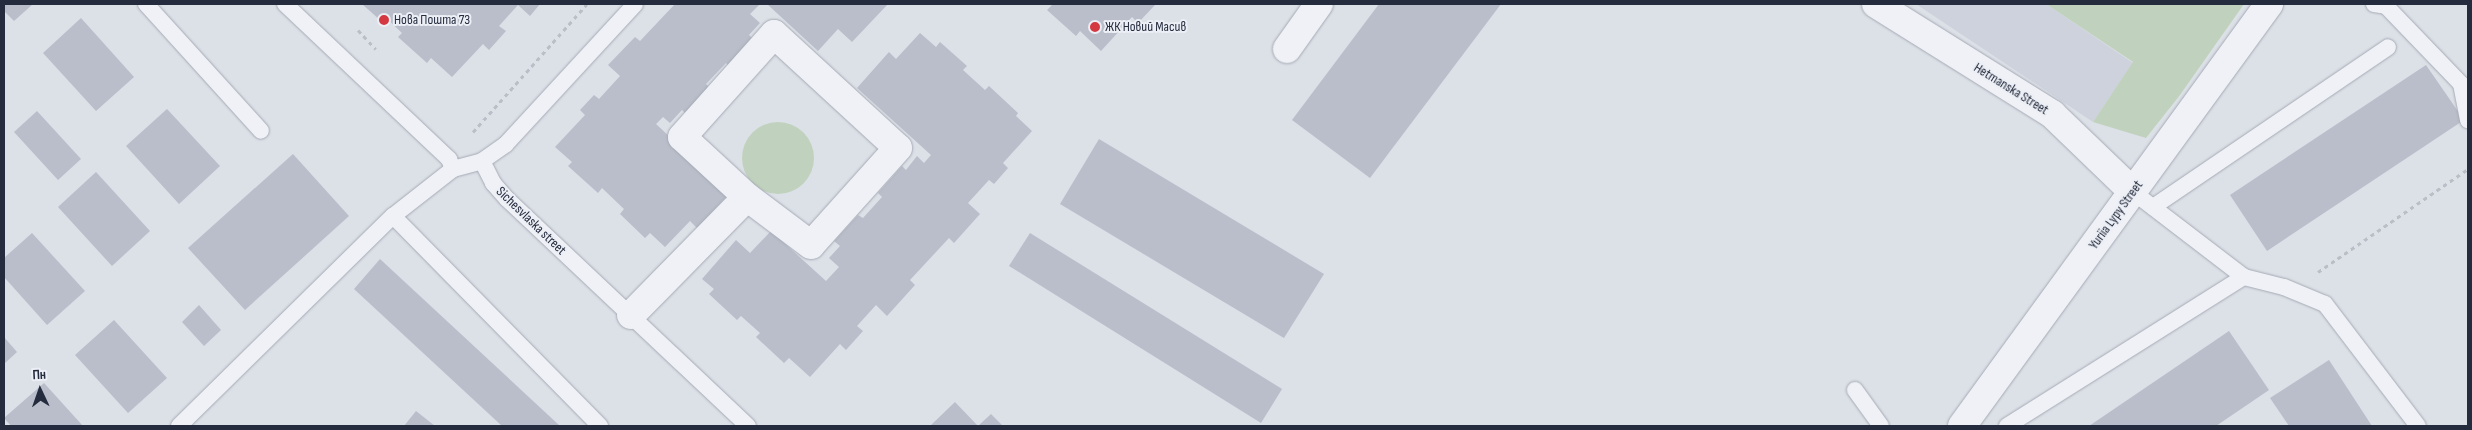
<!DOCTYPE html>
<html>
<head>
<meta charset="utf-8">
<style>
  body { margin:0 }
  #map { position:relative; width:2472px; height:430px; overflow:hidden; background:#dce0e7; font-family:"Sofia Sans Condensed",sans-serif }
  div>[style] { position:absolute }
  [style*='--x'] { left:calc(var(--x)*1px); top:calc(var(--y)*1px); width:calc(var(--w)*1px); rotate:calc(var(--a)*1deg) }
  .built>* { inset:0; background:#ced2dc }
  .green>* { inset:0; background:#c0d2bd }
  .round { border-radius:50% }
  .building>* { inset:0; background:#b9beca }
  .path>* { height:3px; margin-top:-1.5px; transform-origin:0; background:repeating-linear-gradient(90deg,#babec6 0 4px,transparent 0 8px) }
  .roads { filter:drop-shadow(0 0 1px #a5aab4) drop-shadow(0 0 1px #a5aab4) }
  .service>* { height:16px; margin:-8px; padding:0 8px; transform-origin:8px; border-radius:8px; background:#eff1f6 }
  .minor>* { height:28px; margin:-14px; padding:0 14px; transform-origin:14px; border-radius:14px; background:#eff1f6 }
  .dots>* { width:14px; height:14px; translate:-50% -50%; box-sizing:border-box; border:2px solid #eceff5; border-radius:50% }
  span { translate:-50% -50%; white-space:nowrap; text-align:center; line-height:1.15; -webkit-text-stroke:4px #eceff5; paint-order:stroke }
  .poi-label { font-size:14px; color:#252c3e }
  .left { translate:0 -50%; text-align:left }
  .street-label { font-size:14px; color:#252c3e }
  .frame { position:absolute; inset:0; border:5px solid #252c3e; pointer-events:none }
  .north { position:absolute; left:15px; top:365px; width:50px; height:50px; -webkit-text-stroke:4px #eceff5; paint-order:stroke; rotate:357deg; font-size:14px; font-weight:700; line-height:20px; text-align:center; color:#252c3e }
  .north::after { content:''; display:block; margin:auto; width:18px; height:22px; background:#252c3e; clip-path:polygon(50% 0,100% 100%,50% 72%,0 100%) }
</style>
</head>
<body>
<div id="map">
  <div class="built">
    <div style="clip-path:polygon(1916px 4px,2046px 4px,2133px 63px,2093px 122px)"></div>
  </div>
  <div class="green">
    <div style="clip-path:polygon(2046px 4px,2244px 4px,2180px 95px,2146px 138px,2093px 122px,2133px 62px)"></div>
    <div class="round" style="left:742px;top:122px;width:72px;height:72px"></div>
  </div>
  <div class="building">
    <div style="clip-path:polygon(4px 4px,33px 4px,14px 21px,4px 11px)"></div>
    <div style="clip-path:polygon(362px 4px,540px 4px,530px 16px,518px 5px,499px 26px,506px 31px,489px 50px,483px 44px,452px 77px,431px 58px,427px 63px,398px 37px,402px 33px,384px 16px,380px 20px)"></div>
    <div style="clip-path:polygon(675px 4px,760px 4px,750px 14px,760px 23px,749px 35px,754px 40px,730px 67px,726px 63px,706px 84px,710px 88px,686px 114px,682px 110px,670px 123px,663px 117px,656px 124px,730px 193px,697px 228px,690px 221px,665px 247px,650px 233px,645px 238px,620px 214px,624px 209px,602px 188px,598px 193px,568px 166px,572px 162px,555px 147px,585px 115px,580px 110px,594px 95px,599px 99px,620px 76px,608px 65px,635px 37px,640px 41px)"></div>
    <div style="clip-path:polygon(767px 4px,888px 4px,852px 42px,838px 29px,818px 51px)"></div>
    <div style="clip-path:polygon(1050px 4px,1154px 4px,1155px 5px,1138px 23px,1132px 17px,1101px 51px,1080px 31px,1076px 36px,1047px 10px,1052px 5px)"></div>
    <div style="clip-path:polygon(1379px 4px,1501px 4px,1370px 178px,1292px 120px)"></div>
    <div style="clip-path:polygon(81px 18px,134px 77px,96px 111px,43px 53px)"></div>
    <div style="clip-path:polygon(920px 33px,936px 47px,940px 42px,967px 66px,963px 70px,985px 90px,989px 86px,1018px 113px,1016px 116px,1032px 131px,1003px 163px,1008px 168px,994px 184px,989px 180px,968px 203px,980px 214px,954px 243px,949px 238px,910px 280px,915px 285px,887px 316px,876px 305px,857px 326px,863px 331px,846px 350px,840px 344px,810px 377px,789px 358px,784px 363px,756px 337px,760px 333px,741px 316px,737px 320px,709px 294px,714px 289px,702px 279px,736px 240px,750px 253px,771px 231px,826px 281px,839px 267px,829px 258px,840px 246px,834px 241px,858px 215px,863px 218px,882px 197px,878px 193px,902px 166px,906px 170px,917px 156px,924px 163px,931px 155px,857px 88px,889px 52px,896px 59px)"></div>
    <div style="clip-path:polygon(2426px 65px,2464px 120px,2267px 251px,2230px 195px)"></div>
    <div style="clip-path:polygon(167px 109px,220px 166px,179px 204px,126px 146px)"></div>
    <div style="clip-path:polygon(37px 111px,81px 159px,58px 180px,14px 132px)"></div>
    <div style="clip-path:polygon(1099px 139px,1324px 274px,1284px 338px,1060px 204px)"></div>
    <div style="clip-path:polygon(293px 154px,349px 216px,245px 310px,188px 248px)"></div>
    <div style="clip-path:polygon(96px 172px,150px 231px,112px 266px,58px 207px)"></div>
    <div style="clip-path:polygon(32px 233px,85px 291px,47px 325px,4px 277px,4px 258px)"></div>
    <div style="clip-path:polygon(1030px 233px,1282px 389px,1261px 423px,1009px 266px)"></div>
    <div style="clip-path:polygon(380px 259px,560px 426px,502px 426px,354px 289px)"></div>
    <div style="clip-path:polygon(199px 305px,221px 330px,204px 346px,182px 322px)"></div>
    <div style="clip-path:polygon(114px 320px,167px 378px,128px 413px,75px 355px)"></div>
    <div style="clip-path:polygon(2229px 331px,2269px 390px,2216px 426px,2089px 426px)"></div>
    <div style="clip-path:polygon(4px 337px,17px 352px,4px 364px)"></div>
    <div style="clip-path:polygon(2329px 360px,2372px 426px,2289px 426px,2270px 398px)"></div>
    <div style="clip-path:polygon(44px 383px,83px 426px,11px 426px,4px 418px)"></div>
    <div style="clip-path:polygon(955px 402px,978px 426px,991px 414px,1003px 426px,930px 426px)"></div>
    <div style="clip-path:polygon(416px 411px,435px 426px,404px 426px)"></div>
  </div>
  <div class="path">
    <div style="--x:358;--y:30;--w:26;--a:47"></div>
    <div style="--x:473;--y:132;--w:171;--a:-48.3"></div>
    <div style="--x:2318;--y:272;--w:182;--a:-34.5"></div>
  </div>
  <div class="roads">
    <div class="service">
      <div style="--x:146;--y:4;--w:171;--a:47.8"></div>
      <div style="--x:285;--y:4;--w:226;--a:43.4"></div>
      <div style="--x:449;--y:159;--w:11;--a:68"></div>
      <div style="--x:2374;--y:4;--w:12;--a:9"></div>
      <div style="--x:2386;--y:6;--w:108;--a:46.1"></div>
      <div style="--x:2461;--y:84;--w:37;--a:79"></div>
      <div style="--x:482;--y:161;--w:25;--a:63"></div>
      <div style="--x:493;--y:183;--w:21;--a:49"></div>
      <div style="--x:507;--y:199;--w:331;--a:43.3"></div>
      <div style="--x:2133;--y:192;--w:140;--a:37.4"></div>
      <div style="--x:2244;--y:277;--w:41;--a:14"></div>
      <div style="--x:2284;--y:287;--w:44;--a:22.5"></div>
      <div style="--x:2325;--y:304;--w:153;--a:52.7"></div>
      <div style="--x:2153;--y:207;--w:284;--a:-34.2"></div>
      <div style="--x:393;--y:216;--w:295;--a:45.4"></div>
      <div style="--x:1855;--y:390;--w:44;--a:54.2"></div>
      <div style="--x:179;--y:426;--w:300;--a:-44.5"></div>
      <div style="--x:393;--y:216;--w:76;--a:-38.1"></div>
      <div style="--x:453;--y:169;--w:30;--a:-15"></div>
      <div style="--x:482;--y:161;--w:29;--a:-35"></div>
      <div style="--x:506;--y:144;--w:190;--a:-47.3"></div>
      <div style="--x:2007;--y:426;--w:280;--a:-32.2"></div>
    </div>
    <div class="minor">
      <div style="--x:1876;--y:4;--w:208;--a:32"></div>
      <div style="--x:2052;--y:114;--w:112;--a:43.9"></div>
      <div style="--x:1287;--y:49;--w:55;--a:-54.6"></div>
      <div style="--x:631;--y:315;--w:165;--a:-45.5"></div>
      <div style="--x:747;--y:197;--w:88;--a:-137.3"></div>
      <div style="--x:682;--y:137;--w:138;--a:-48.2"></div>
      <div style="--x:774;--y:34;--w:168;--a:42.6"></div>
      <div style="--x:898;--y:148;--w:130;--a:131.9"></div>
      <div style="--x:811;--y:245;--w:80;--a:-143.1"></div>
      <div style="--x:1962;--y:426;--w:522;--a:-53.96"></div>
    </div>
  </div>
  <div class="dots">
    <div style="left:384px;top:20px;background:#d43941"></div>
    <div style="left:1095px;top:27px;background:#d43941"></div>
  </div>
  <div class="poi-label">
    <span class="left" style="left:394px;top:20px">Нова Пошта 73</span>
    <span class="left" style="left:1105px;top:27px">ЖК Новий Масив</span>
  </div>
  <div class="street-label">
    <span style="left:2011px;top:89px;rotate:32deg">Hetmanska Street</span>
    <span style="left:2116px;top:215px;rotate:-54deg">Yuriia Lypy Street</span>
    <span style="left:531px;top:221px;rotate:44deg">Sichesvlaska street</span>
  </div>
  <div class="frame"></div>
  <div class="north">Пн</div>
</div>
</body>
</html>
